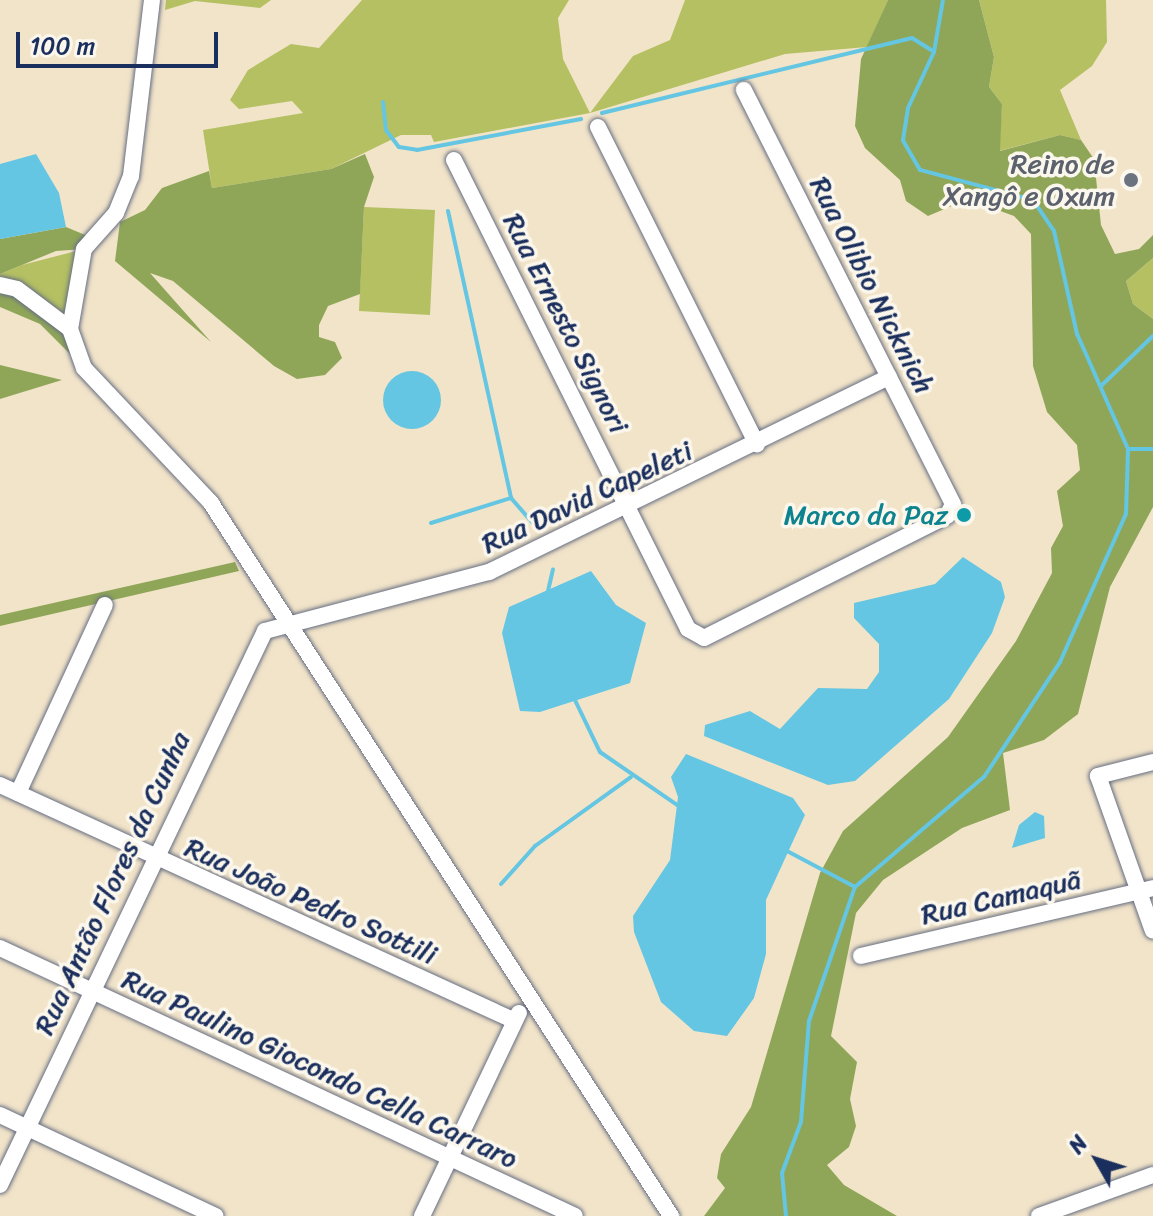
<!DOCTYPE html>
<html>
<head>
<meta charset="utf-8">
<style>
  body { margin:0 }
  #map { position:relative; width:1153px; height:1216px; overflow:hidden; background:#f2e4c9; font-family:Sriracha,sans-serif }
  div>[style] { position:absolute }
  [style*='--x'] { left:calc(var(--x)*1px); top:calc(var(--y)*1px); width:calc(var(--w)*1px); rotate:calc(var(--a)*1deg) }
  .green>* { inset:0; background:#b4c062 }
  .forest>* { inset:0; background:#8fa658 }
  .water>* { inset:0; background:#64c6e2 }
  .round { border-radius:50% }
  .stream>* { height:4px; margin:-2px; padding:0 2px; transform-origin:2px; border-radius:2px; background:#64c6e2 }
  .roads { filter:drop-shadow(0 0 2px #666e83) drop-shadow(0 0 2px #666e83) }
  .street>* { height:16px; margin:-8px; padding:0 8px; transform-origin:8px; border-radius:8px; background:#fff }
  .dots>* { width:22px; height:22px; translate:-50% -50%; box-sizing:border-box; border:4px solid #fbf7ec; border-radius:50% }
  span { translate:-50% -50%; white-space:nowrap; text-align:center; line-height:1.15; -webkit-text-stroke:7px #fbf7ec; paint-order:stroke }
  .worship-label { font-size:28px; color:#5b616d }
  .right { translate:-100% -50%; text-align:right }
  .street-label { font-size:28px; color:#1b2f5e }
  .culture-label { font-size:28px; color:#0d838f }
  .north { position:absolute; left:1057px; top:1120px; width:80px; height:80px; -webkit-text-stroke:6px #fbf7ec; paint-order:stroke; rotate:309deg; font-size:22px; font-weight:700; line-height:32px; text-align:center; color:#1b2f5e }
  .north::after { content:''; display:block; margin:auto; width:28px; height:36px; background:#1b2f5e; clip-path:polygon(50% 0,100% 100%,50% 72%,0 100%) }
  .scale { position:absolute; left:16px; top:32px; width:202px; height:36px; box-sizing:border-box; border:4px solid #1b2f5e; border-top:0; padding-left:10px; font-size:24px; line-height:28px; white-space:nowrap; color:#1b2f5e; -webkit-text-stroke:6px #fbf7ec; paint-order:stroke }
</style>
</head>
<body>
<div id="map">
  <div class="green">
    <div style="clip-path:polygon(166px 0,271px 0,260px 8px,195px 1px,165px 10px)"></div>
    <div style="clip-path:polygon(362px 0,569px 0,558px 18px,563px 59px,590px 113px,633px 56px,670px 40px,685px 0,888px 0,867px 47px,785px 54px,590px 113px,434px 142px,431px 135px,401px 135px,331px 169px,212px 188px,203px 130px,303px 113px,292px 101px,239px 109px,230px 100px,248px 70px,291px 44px,319px 48px)"></div>
    <div style="clip-path:polygon(979px 0,1106px 0,1107px 42px,1092px 66px,1060px 90px,1081px 140px,1060px 135px,999px 151px,1002px 104px,989px 87px,994px 57px)"></div>
    <div style="clip-path:polygon(364px 207px,435px 210px,430px 315px,359px 311px)"></div>
    <div style="clip-path:polygon(84px 249px,70px 329px,0 285px,0 274px,22px 265px)"></div>
    <div style="clip-path:polygon(1153px 258px,1153px 319px,1133px 304px,1126px 281px)"></div>
  </div>
  <div class="forest">
    <div style="clip-path:polygon(888px 0,979px 0,994px 57px,989px 87px,1002px 104px,1000px 151px,1060px 135px,1081px 140px,1094px 159px,1101px 225px,1115px 254px,1139px 249px,1153px 235px,1153px 258px,1126px 281px,1133px 304px,1153px 319px,1153px 507px,1110px 587px,1078px 714px,1044px 740px,1003px 753px,1010px 810px,962px 828px,883px 880px,856px 913px,831px 1036px,857px 1062px,850px 1099px,856px 1126px,849px 1147px,827px 1165px,844px 1185px,897px 1216px,704px 1216px,725px 1188px,717px 1178px,721px 1154px,751px 1107px,820px 873px,843px 831px,948px 737px,1016px 641px,1052px 573px,1051px 548px,1063px 526px,1057px 491px,1080px 470px,1077px 445px,1047px 412px,1033px 366px,1031px 234px,1014px 216px,968px 199px,928px 216px,906px 201px,900px 180px,865px 148px,855px 126px,861px 59px)"></div>
    <div style="clip-path:polygon(365px 154px,374px 177px,364px 207px,360px 294px,328px 306px,319px 325px,319px 337px,335px 342px,342px 358px,325px 375px,297px 379px,274px 366px,173px 281px,150px 273px,211px 342px,115px 261px,120px 222px,145px 210px,162px 188px,209px 171px,212px 188px,331px 169px)"></div>
    <div style="clip-path:polygon(66px 227px,90px 237px,84px 249px,56px 251px,0 274px,0 239px)"></div>
    <div style="clip-path:polygon(0 285px,70px 329px,84px 368px,40px 324px,0 307px)"></div>
    <div style="clip-path:polygon(0 365px,62px 380px,0 399px)"></div>
    <div style="clip-path:polygon(235px 562px,239px 571px,0 626px,0 615px)"></div>
  </div>
  <div class="water">
    <div style="clip-path:polygon(36px 154px,59px 193px,66px 227px,0 239px,0 164px)"></div>
    <div class="round" style="left:383px;top:371px;width:58px;height:58px"></div>
    <div style="clip-path:polygon(963px 557px,1001px 582px,1005px 597px,992px 633px,949px 699px,855px 781px,828px 785px,704px 736px,705px 725px,750px 711px,780px 729px,818px 688px,867px 689px,879px 672px,879px 644px,854px 618px,854px 603px,935px 584px)"></div>
    <div style="clip-path:polygon(591px 571px,616px 605px,646px 623px,630px 683px,540px 712px,520px 711px,502px 633px,509px 607px)"></div>
    <div style="clip-path:polygon(686px 754px,793px 798px,805px 815px,766px 900px,766px 954px,754px 998px,727px 1036px,694px 1031px,661px 1002px,634px 932px,633px 916px,670px 860px,678px 797px,671px 777px)"></div>
    <div style="clip-path:polygon(1035px 812px,1044px 816px,1045px 838px,1012px 848px,1019px 825px)"></div>
  </div>
  <div class="stream">
    <div style="--x:383;--y:102;--w:28;--a:84"></div>
    <div style="--x:386;--y:130;--w:21;--a:53"></div>
    <div style="--x:399;--y:147;--w:18;--a:9"></div>
    <div style="--x:417;--y:150;--w:167;--a:-10.7"></div>
    <div style="--x:602;--y:113;--w:319;--a:-13.6"></div>
    <div style="--x:912;--y:38;--w:26;--a:32"></div>
    <div style="--x:448;--y:211;--w:294;--a:77.6"></div>
    <div style="--x:511;--y:498;--w:37;--a:49"></div>
    <div style="--x:1102;--y:385;--w:71;--a:-43.9"></div>
    <div style="--x:1128;--y:449;--w:25;--a:0"></div>
    <div style="--x:431;--y:523;--w:84;--a:-17.4"></div>
    <div style="--x:548;--y:591;--w:22;--a:-77"></div>
    <div style="--x:573;--y:696;--w:62;--a:64.3"></div>
    <div style="--x:600;--y:752;--w:101;--a:34.5"></div>
    <div style="--x:787;--y:851;--w:77;--a:27.9"></div>
    <div style="--x:501;--y:884;--w:51;--a:-48.2"></div>
    <div style="--x:535;--y:846;--w:118;--a:-35.7"></div>
    <div style="--x:786;--y:1216;--w:43;--a:-95.3"></div>
    <div style="--x:782;--y:1173;--w:54;--a:-69.6"></div>
    <div style="--x:801;--y:1122;--w:101;--a:-85.5"></div>
    <div style="--x:809;--y:1021;--w:142;--a:-71.1"></div>
    <div style="--x:855;--y:887;--w:170;--a:-40.5"></div>
    <div style="--x:984;--y:777;--w:138;--a:-56.5"></div>
    <div style="--x:1060;--y:662;--w:162;--a:-66"></div>
    <div style="--x:1126;--y:514;--w:65;--a:-88.2"></div>
    <div style="--x:1128;--y:449;--w:126;--a:-113.9"></div>
    <div style="--x:1077;--y:334;--w:106;--a:-102.6"></div>
    <div style="--x:1054;--y:231;--w:37;--a:-124"></div>
    <div style="--x:1033;--y:200;--w:117;--a:-165.1"></div>
    <div style="--x:920;--y:170;--w:34;--a:-120"></div>
    <div style="--x:903;--y:140;--w:32;--a:-81"></div>
    <div style="--x:908;--y:108;--w:62;--a:-65.1"></div>
    <div style="--x:934;--y:52;--w:53;--a:-80.2"></div>
  </div>
  <div class="roads">
    <div class="street">
      <div style="--x:598;--y:127;--w:355;--a:63.4"></div>
      <div style="--x:454;--y:160;--w:524;--a:63.48"></div>
      <div style="--x:688;--y:629;--w:18;--a:29"></div>
      <div style="--x:704;--y:638;--w:272;--a:-26.7"></div>
      <div style="--x:947;--y:516;--w:13;--a:-63"></div>
      <div style="--x:953;--y:504;--w:464;--a:-116.8"></div>
      <div style="--x:0;--y:285;--w:17;--a:13"></div>
      <div style="--x:17;--y:289;--w:66;--a:37"></div>
      <div style="--x:70;--y:329;--w:41;--a:70.3"></div>
      <div style="--x:84;--y:368;--w:185;--a:46.7"></div>
      <div style="--x:211;--y:503;--w:849;--a:57.17"></div>
      <div style="--x:70;--y:329;--w:81;--a:-80.1"></div>
      <div style="--x:84;--y:249;--w:48;--a:-48.4"></div>
      <div style="--x:116;--y:213;--w:40;--a:-68"></div>
      <div style="--x:131;--y:176;--w:177;--a:-83.2"></div>
      <div style="--x:1153;--y:762;--w:57;--a:165.7"></div>
      <div style="--x:1098;--y:776;--w:164;--a:70.5"></div>
      <div style="--x:0;--y:785;--w:566;--a:24.62"></div>
      <div style="--x:18;--y:793;--w:207;--a:-65.2"></div>
      <div style="--x:0;--y:948;--w:634;--a:24.99"></div>
      <div style="--x:861;--y:956;--w:300;--a:-13.1"></div>
      <div style="--x:0;--y:1115;--w:238;--a:25.1"></div>
      <div style="--x:0;--y:1185;--w:614;--a:-64.44"></div>
      <div style="--x:265;--y:631;--w:232;--a:-14.8"></div>
      <div style="--x:489;--y:572;--w:445;--a:-26"></div>
      <div style="--x:422;--y:1216;--w:225;--a:-64.5"></div>
      <div style="--x:1039;--y:1216;--w:121;--a:-19.8"></div>
    </div>
  </div>
  <div class="dots">
    <div style="left:1131px;top:180px;background:#6b7280"></div>
    <div style="left:964px;top:515px;background:#0f9aa8"></div>
  </div>
  <div class="worship-label">
    <span class="right" style="left:1115px;top:180px">Reino de<br>Xangô e Oxum</span>
  </div>
  <div class="street-label">
    <span style="left:872px;top:285px;rotate:63deg">Rua Olibio Nicknich</span>
    <span style="left:566px;top:323px;rotate:63deg">Rua Ernesto Signori</span>
    <span style="left:587px;top:497px;rotate:-25deg">Rua David Capeleti</span>
    <span style="left:112px;top:883px;rotate:-65deg">Rua Antão Flores da Cunha</span>
    <span style="left:1001px;top:897px;rotate:-13deg">Rua Camaquã</span>
    <span style="left:311px;top:901px;rotate:24deg">Rua João Pedro Sottili</span>
    <span style="left:320px;top:1069px;rotate:25deg">Rua Paulino Giocondo Cella Carraro</span>
  </div>
  <div class="culture-label">
    <span class="right" style="left:948px;top:515px">Marco da Paz</span>
  </div>
  <div class="north">N</div>
  <div class="scale">100 m</div>
</div>
</body>
</html>
